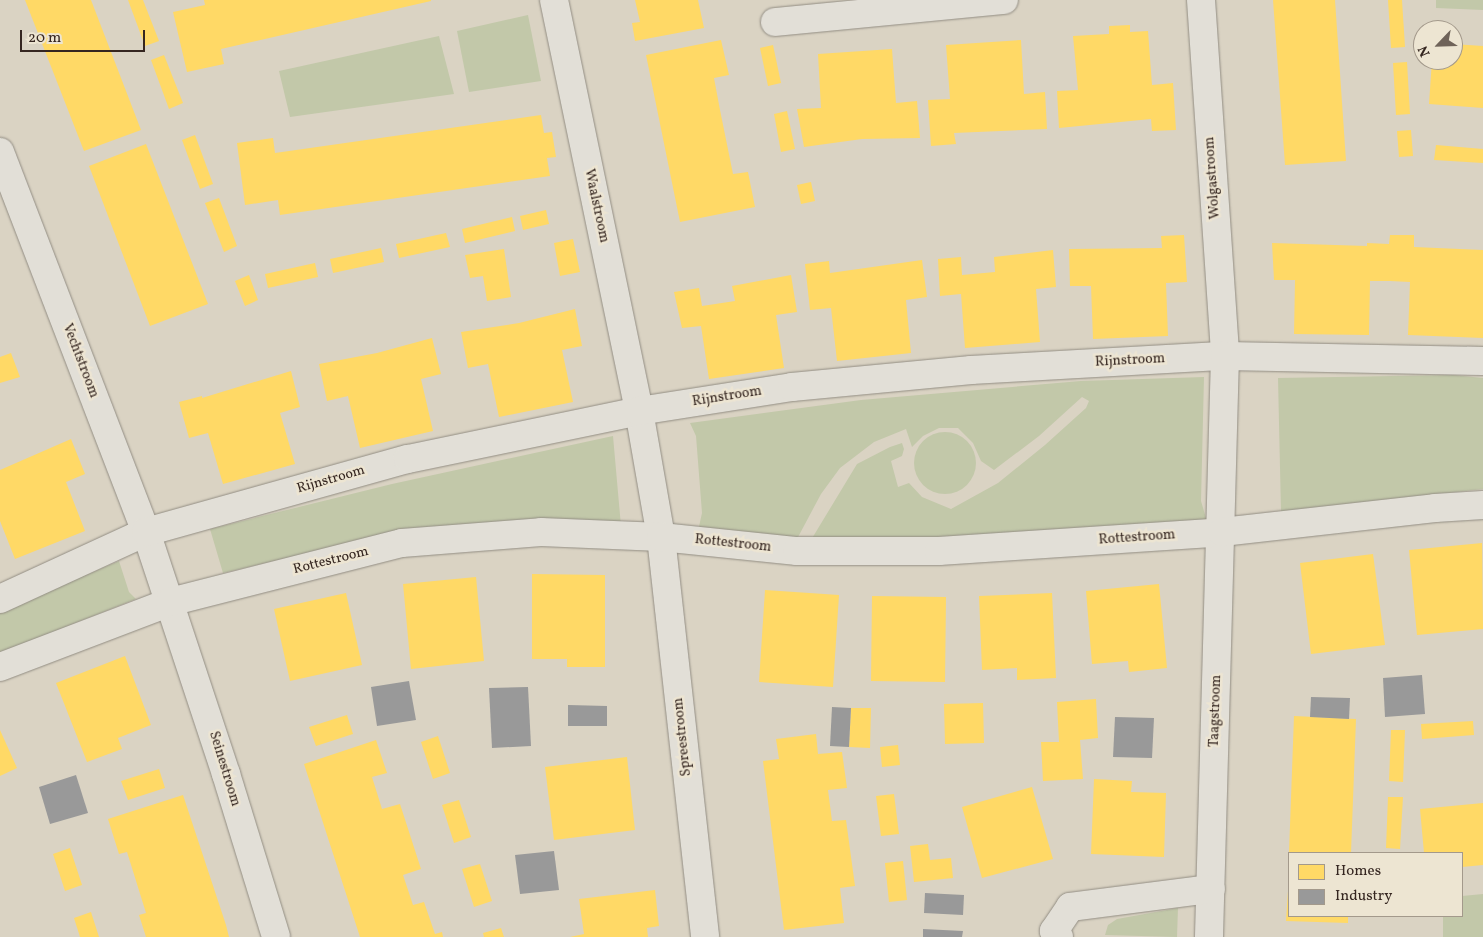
<!DOCTYPE html>
<html>
<head>
<meta charset="utf-8">
<style>
  body { margin:0 }
  #map { position:relative; width:1483px; height:937px; overflow:hidden; background:#dad3c3; font-family:Vollkorn,serif }
  div>[style] { position:absolute }
  [style*='--x'] { left:calc(var(--x)*1px); top:calc(var(--y)*1px); width:calc(var(--w)*1px); rotate:calc(var(--a)*1deg) }
  .green>* { inset:0; background:#c2c8a9 }
  .round { border-radius:50% }
  .homes>* { inset:0; background:#ffd966 }
  .industry>* { inset:0; background:#999 }
  .roads { filter:drop-shadow(0 0 1px #928d83) drop-shadow(0 0 1px #928d83) }
  .minor>* { height:28px; margin:-14px; padding:0 14px; transform-origin:14px; border-radius:14px; background:#e2dfd7 }
  span { translate:-50% -50%; white-space:nowrap; text-align:center; line-height:1.15; -webkit-text-stroke:5px #ede5d2; paint-order:stroke }
  .street-label { font-size:14px; color:#352620 }
  .legend { position:absolute; left:1288px; top:852px; width:175px; height:65px; box-sizing:border-box; background:#ede5d2; border:1px solid #a3998b; margin:0; padding:6px 9px; list-style:none; font-size:15px; color:#352620 }
  .legend li { display:flex; align-items:center; gap:10px; height:25px }
  .legend b { width:25px; border:1px solid #a3998b }
  .north { position:absolute; left:1413px; top:20px; width:50px; height:50px; box-sizing:border-box; background:#ede5d2; border:1px solid #a3998b; border-radius:50%; rotate:246deg; font-size:14px; font-weight:700; line-height:20px; text-align:center; color:#352620 }
  .north::after { content:''; display:block; margin:auto; width:18px; height:22px; background:#6f6359; clip-path:polygon(50% 0,100% 100%,50% 72%,0 100%) }
  .scale { position:absolute; left:20px; top:30px; width:125px; height:22px; box-sizing:border-box; border:2px solid #352620; border-top:0; padding-left:6px; font-size:15px; line-height:18px; white-space:nowrap; color:#352620; -webkit-text-stroke:4px #ede5d2; paint-order:stroke }
</style>
</head>
<body>
<div id="map">
  <div class="green">
    <div style="clip-path:polygon(1436px 0,1483px 0,1483px 10px,1436px 8px)"></div>
    <div style="clip-path:polygon(528px 15px,541px 81px,469px 92px,457px 31px)"></div>
    <div style="clip-path:polygon(439px 36px,454px 94px,290px 117px,279px 71px)"></div>
    <div style="clip-path:polygon(1453px 375px,1483px 378px,1483px 489px,1281px 512px,1278px 378px)"></div>
    <div style="clip-path:polygon(1204px 377px,1201px 501px,1208px 525px,934px 540px,811px 540px,857px 464px,890px 447px,902px 443px,904px 449px,902px 456px,891px 461px,898px 487px,909px 483px,922px 497px,951px 509px,998px 483px,1045px 445px,1086px 408px,1089px 401px,1082px 397px,1039px 436px,994px 470px,981px 461px,973px 443px,958px 428px,939px 428px,923px 436px,912px 447px,906px 429px,874px 442px,840px 468px,821px 494px,797px 539px,698px 531px,702px 513px,696px 436px,690px 423px,861px 400px,1081px 381px)"></div>
    <div class="round" style="left:914px;top:432px;width:62px;height:62px"></div>
    <div style="clip-path:polygon(613px 436px,621px 526px,394px 533px,223px 573px,210px 529px,392px 484px)"></div>
    <div style="clip-path:polygon(119px 561px,129px 592px,136px 599px,0 653px,0 611px)"></div>
    <div style="clip-path:polygon(1483px 894px,1483px 937px,1443px 937px,1443px 916px,1462px 916px,1462px 896px)"></div>
    <div style="clip-path:polygon(1178px 908px,1177px 937px,1105px 935px,1108px 925px,1117px 919px)"></div>
  </div>
  <div class="homes">
    <div style="clip-path:polygon(25px 0,91px 0,141px 130px,84px 151px)"></div>
    <div style="clip-path:polygon(128px 0,143px 0,159px 41px,145px 46px)"></div>
    <div style="clip-path:polygon(204px 0,431px 0,431px 1px,221px 49px,224px 64px,187px 72px,173px 12px,205px 5px)"></div>
    <div style="clip-path:polygon(635px 0,698px 0,704px 28px,635px 41px,632px 23px,640px 22px)"></div>
    <div style="clip-path:polygon(1273px 0,1335px 0,1346px 161px,1285px 165px)"></div>
    <div style="clip-path:polygon(1388px 0,1402px 0,1405px 47px,1391px 48px)"></div>
    <div style="clip-path:polygon(1130px 25px,1130px 32px,1148px 31px,1152px 85px,1173px 83px,1176px 130px,1152px 131px,1151px 119px,1059px 128px,1057px 91px,1078px 90px,1073px 36px,1109px 34px,1109px 26px)"></div>
    <div style="clip-path:polygon(721px 40px,729px 75px,714px 78px,720px 110px,733px 174px,748px 172px,755px 207px,680px 222px,646px 55px)"></div>
    <div style="clip-path:polygon(1021px 40px,1024px 94px,1045px 92px,1047px 129px,954px 133px,956px 144px,931px 146px,928px 100px,950px 99px,946px 45px)"></div>
    <div style="clip-path:polygon(1453px 44px,1483px 46px,1483px 108px,1429px 104px,1432px 60px,1453px 60px)"></div>
    <div style="clip-path:polygon(773px 45px,781px 83px,768px 86px,760px 48px)"></div>
    <div style="clip-path:polygon(892px 49px,896px 103px,917px 101px,920px 138px,862px 139px,804px 147px,797px 109px,821px 108px,818px 54px)"></div>
    <div style="clip-path:polygon(164px 55px,183px 103px,169px 109px,151px 60px)"></div>
    <div style="clip-path:polygon(1407px 62px,1410px 114px,1396px 115px,1393px 63px)"></div>
    <div style="clip-path:polygon(787px 111px,795px 149px,781px 152px,774px 114px)"></div>
    <div style="clip-path:polygon(541px 115px,544px 133px,552px 132px,556px 157px,547px 158px,550px 176px,280px 215px,278px 200px,245px 205px,237px 143px,273px 138px,275px 153px)"></div>
    <div style="clip-path:polygon(1411px 130px,1413px 156px,1399px 157px,1397px 131px)"></div>
    <div style="clip-path:polygon(195px 135px,213px 184px,200px 189px,182px 140px)"></div>
    <div style="clip-path:polygon(146px 144px,208px 304px,150px 326px,89px 166px)"></div>
    <div style="clip-path:polygon(1436px 145px,1483px 149px,1483px 163px,1434px 160px)"></div>
    <div style="clip-path:polygon(811px 182px,815px 201px,801px 204px,797px 185px)"></div>
    <div style="clip-path:polygon(219px 198px,237px 246px,224px 252px,205px 203px)"></div>
    <div style="clip-path:polygon(546px 210px,549px 224px,523px 230px,520px 216px)"></div>
    <div style="clip-path:polygon(512px 217px,515px 231px,465px 243px,462px 229px)"></div>
    <div style="clip-path:polygon(446px 233px,450px 247px,399px 258px,396px 244px)"></div>
    <div style="clip-path:polygon(1184px 235px,1187px 282px,1166px 283px,1168px 336px,1093px 339px,1091px 286px,1070px 286px,1069px 249px,1162px 248px,1161px 236px)"></div>
    <div style="clip-path:polygon(1390px 235px,1414px 235px,1414px 247px,1483px 250px,1483px 338px,1408px 335px,1410px 282px,1390px 281px,1370px 281px,1369px 335px,1294px 334px,1295px 280px,1274px 280px,1272px 243px,1367px 246px,1367px 243px,1389px 244px)"></div>
    <div style="clip-path:polygon(573px 239px,580px 272px,560px 276px,554px 243px)"></div>
    <div style="clip-path:polygon(381px 248px,384px 262px,333px 273px,330px 259px)"></div>
    <div style="clip-path:polygon(504px 249px,511px 297px,487px 301px,483px 276px,470px 278px,465px 255px)"></div>
    <div style="clip-path:polygon(1053px 250px,1056px 287px,1036px 289px,1040px 342px,965px 348px,961px 294px,940px 296px,938px 259px,961px 257px,962px 275px,995px 272px,994px 257px)"></div>
    <div style="clip-path:polygon(922px 260px,927px 297px,906px 300px,911px 353px,837px 361px,831px 308px,810px 310px,805px 264px,829px 261px,830px 273px)"></div>
    <div style="clip-path:polygon(315px 263px,318px 277px,268px 288px,265px 274px)"></div>
    <div style="clip-path:polygon(249px 275px,258px 300px,245px 306px,235px 281px)"></div>
    <div style="clip-path:polygon(791px 275px,797px 312px,776px 315px,784px 368px,709px 379px,701px 326px,682px 328px,674px 292px,699px 288px,702px 306px,735px 301px,732px 286px)"></div>
    <div style="clip-path:polygon(575px 309px,582px 346px,562px 350px,573px 402px,499px 417px,488px 364px,468px 368px,461px 332px,519px 323px)"></div>
    <div style="clip-path:polygon(432px 338px,441px 374px,421px 379px,433px 431px,360px 448px,348px 396px,327px 401px,319px 364px,377px 353px)"></div>
    <div style="clip-path:polygon(11px 353px,20px 377px,0 383px,0 357px)"></div>
    <div style="clip-path:polygon(291px 371px,300px 407px,280px 413px,295px 464px,223px 484px,208px 433px,189px 438px,179px 402px,202px 396px,202px 398px)"></div>
    <div style="clip-path:polygon(71px 439px,85px 474px,66px 482px,85px 531px,15px 559px,0 521px,0 470px)"></div>
    <div style="clip-path:polygon(1482px 543px,1483px 629px,1417px 635px,1409px 550px)"></div>
    <div style="clip-path:polygon(1373px 554px,1385px 645px,1311px 654px,1300px 563px)"></div>
    <div style="clip-path:polygon(532px 574px,605px 575px,605px 667px,567px 667px,567px 659px,532px 659px)"></div>
    <div style="clip-path:polygon(476px 577px,484px 661px,411px 669px,403px 584px)"></div>
    <div style="clip-path:polygon(1159px 584px,1167px 668px,1129px 672px,1128px 661px,1092px 664px,1086px 591px)"></div>
    <div style="clip-path:polygon(765px 590px,839px 595px,833px 687px,759px 682px)"></div>
    <div style="clip-path:polygon(346px 593px,362px 665px,290px 681px,274px 609px)"></div>
    <div style="clip-path:polygon(1052px 593px,1056px 678px,1017px 680px,1017px 668px,982px 670px,979px 596px)"></div>
    <div style="clip-path:polygon(872px 596px,946px 597px,945px 682px,871px 681px)"></div>
    <div style="clip-path:polygon(125px 656px,151px 725px,118px 738px,122px 749px,87px 762px,56px 683px)"></div>
    <div style="clip-path:polygon(1096px 699px,1098px 738px,1080px 740px,1083px 779px,1043px 781px,1041px 742px,1059px 742px,1057px 702px)"></div>
    <div style="clip-path:polygon(983px 703px,984px 743px,945px 744px,944px 704px)"></div>
    <div style="clip-path:polygon(851px 708px,871px 708px,870px 748px,849px 747px)"></div>
    <div style="clip-path:polygon(347px 715px,353px 734px,316px 746px,309px 727px)"></div>
    <div style="clip-path:polygon(1294px 716px,1356px 719px,1351px 853px,1289px 853px)"></div>
    <div style="clip-path:polygon(1473px 721px,1474px 735px,1422px 739px,1421px 724px)"></div>
    <div style="clip-path:polygon(0 730px,17px 768px,0 776px)"></div>
    <div style="clip-path:polygon(1391px 730px,1405px 730px,1403px 782px,1389px 781px)"></div>
    <div style="clip-path:polygon(816px 734px,818px 754px,842px 752px,847px 788px,828px 790px,832px 821px,846px 820px,855px 886px,840px 888px,844px 923px,784px 930px,763px 761px,779px 759px,776px 739px)"></div>
    <div style="clip-path:polygon(438px 736px,450px 773px,433px 779px,421px 742px)"></div>
    <div style="clip-path:polygon(376px 740px,387px 773px,372px 777px,382px 809px,400px 804px,421px 869px,403px 875px,413px 905px,424px 902px,435px 934px,442px 932px,443px 937px,360px 937px,304px 764px)"></div>
    <div style="clip-path:polygon(898px 745px,900px 765px,882px 767px,880px 747px)"></div>
    <div style="clip-path:polygon(627px 757px,635px 830px,554px 840px,545px 767px)"></div>
    <div style="clip-path:polygon(159px 769px,165px 788px,128px 800px,121px 781px)"></div>
    <div style="clip-path:polygon(1094px 779px,1132px 781px,1131px 792px,1166px 793px,1164px 857px,1091px 854px)"></div>
    <div style="clip-path:polygon(1032px 787px,1053px 859px,982px 878px,962px 807px)"></div>
    <div style="clip-path:polygon(894px 794px,899px 834px,881px 836px,876px 796px)"></div>
    <div style="clip-path:polygon(183px 795px,226px 925px,229px 937px,146px 937px,139px 915px,146px 913px,127px 852px,119px 854px,108px 819px)"></div>
    <div style="clip-path:polygon(1388px 797px,1403px 797px,1400px 849px,1386px 848px)"></div>
    <div style="clip-path:polygon(459px 800px,471px 837px,454px 843px,442px 805px)"></div>
    <div style="clip-path:polygon(1483px 803px,1483px 865px,1462px 867px,1462px 853px,1424px 853px,1420px 809px)"></div>
    <div style="clip-path:polygon(928px 844px,930px 860px,951px 858px,953px 878px,914px 882px,910px 846px)"></div>
    <div style="clip-path:polygon(70px 848px,82px 885px,65px 891px,53px 854px)"></div>
    <div style="clip-path:polygon(903px 861px,907px 900px,889px 902px,885px 863px)"></div>
    <div style="clip-path:polygon(480px 864px,492px 901px,474px 907px,462px 869px)"></div>
    <div style="clip-path:polygon(655px 890px,659px 926px,647px 928px,648px 937px,570px 937px,584px 934px,579px 899px)"></div>
    <div style="clip-path:polygon(1288px 891px,1289px 916px,1348px 916px,1348px 923px,1286px 921px)"></div>
    <div style="clip-path:polygon(91px 912px,99px 937px,80px 937px,74px 918px)"></div>
    <div style="clip-path:polygon(501px 928px,504px 937px,484px 937px,483px 933px)"></div>
  </div>
  <div class="industry">
    <div style="clip-path:polygon(1422px 675px,1425px 714px,1385px 717px,1383px 678px)"></div>
    <div style="clip-path:polygon(409px 681px,416px 720px,377px 726px,371px 687px)"></div>
    <div style="clip-path:polygon(528px 687px,531px 746px,492px 748px,489px 688px)"></div>
    <div style="clip-path:polygon(1311px 697px,1350px 698px,1349px 719px,1310px 717px)"></div>
    <div style="clip-path:polygon(568px 705px,607px 706px,607px 726px,568px 726px)"></div>
    <div style="clip-path:polygon(832px 707px,851px 708px,849px 747px,830px 746px)"></div>
    <div style="clip-path:polygon(1115px 717px,1154px 718px,1152px 758px,1113px 757px)"></div>
    <div style="clip-path:polygon(76px 775px,88px 813px,50px 824px,39px 787px)"></div>
    <div style="clip-path:polygon(554px 851px,559px 890px,520px 894px,515px 855px)"></div>
    <div style="clip-path:polygon(925px 893px,964px 895px,963px 915px,924px 913px)"></div>
    <div style="clip-path:polygon(923px 929px,963px 931px,962px 937px,923px 937px)"></div>
  </div>
  <div class="roads">
    <div class="minor">
      <div style="--x:554;--y:0;--w:420;--a:78.3"></div>
      <div style="--x:639;--y:411;--w:128;--a:80.1"></div>
      <div style="--x:661;--y:537;--w:402;--a:83.7"></div>
      <div style="--x:1201;--y:0;--w:357;--a:86.1"></div>
      <div style="--x:1225;--y:356;--w:581;--a:91.58"></div>
      <div style="--x:775;--y:22;--w:230;--a:-5.5"></div>
      <div style="--x:0;--y:152;--w:407;--a:69"></div>
      <div style="--x:146;--y:532;--w:255;--a:71.7"></div>
      <div style="--x:226;--y:774;--w:170;--a:72.9"></div>
      <div style="--x:0;--y:599;--w:161;--a:-24.7"></div>
      <div style="--x:146;--y:532;--w:272;--a:-15.6"></div>
      <div style="--x:408;--y:459;--w:236;--a:-11.7"></div>
      <div style="--x:639;--y:411;--w:155;--a:-8.9"></div>
      <div style="--x:792;--y:387;--w:180;--a:-5.4"></div>
      <div style="--x:971;--y:370;--w:254;--a:-3.2"></div>
      <div style="--x:1225;--y:356;--w:258;--a:1.1"></div>
      <div style="--x:0;--y:667;--w:182;--a:-20.9"></div>
      <div style="--x:170;--y:602;--w:239;--a:-14.3"></div>
      <div style="--x:402;--y:543;--w:139;--a:-4.5"></div>
      <div style="--x:541;--y:532;--w:120;--a:2.4"></div>
      <div style="--x:661;--y:537;--w:137;--a:5.9"></div>
      <div style="--x:797;--y:551;--w:142;--a:0"></div>
      <div style="--x:939;--y:551;--w:284;--a:-3.8"></div>
      <div style="--x:1222;--y:532;--w:214;--a:-6.4"></div>
      <div style="--x:1435;--y:508;--w:48;--a:-3.6"></div>
      <div style="--x:1059;--y:937;--w:8;--a:-130"></div>
      <div style="--x:1054;--y:931;--w:29;--a:-56"></div>
      <div style="--x:1070;--y:907;--w:142;--a:-7.3"></div>
    </div>
  </div>
  <div class="street-label">
    <span style="left:1213px;top:178px;rotate:-94deg">Wolgastroom</span>
    <span style="left:596px;top:206px;rotate:78deg">Waalstroom</span>
    <span style="left:80px;top:361px;rotate:69deg">Vechtstroom</span>
    <span style="left:1130px;top:361px;rotate:-3deg">Rijnstroom</span>
    <span style="left:727px;top:397px;rotate:-9deg">Rijnstroom</span>
    <span style="left:331px;top:480px;rotate:-16deg">Rijnstroom</span>
    <span style="left:1137px;top:538px;rotate:-4deg">Rottestroom</span>
    <span style="left:733px;top:544px;rotate:6deg">Rottestroom</span>
    <span style="left:331px;top:561px;rotate:-14deg">Rottestroom</span>
    <span style="left:1216px;top:711px;rotate:-88deg">Taagstroom</span>
    <span style="left:683px;top:737px;rotate:-96deg">Spreestroom</span>
    <span style="left:224px;top:769px;rotate:73deg">Seinestroom</span>
  </div>
  <ul class="legend">
  <li><b style="height:14px;background:#ffd966"></b>Homes</li>
  <li><b style="height:14px;background:#999"></b>Industry</li>
  </ul>
  <div class="north">N</div>
  <div class="scale">20 m</div>
</div>
</body>
</html>
